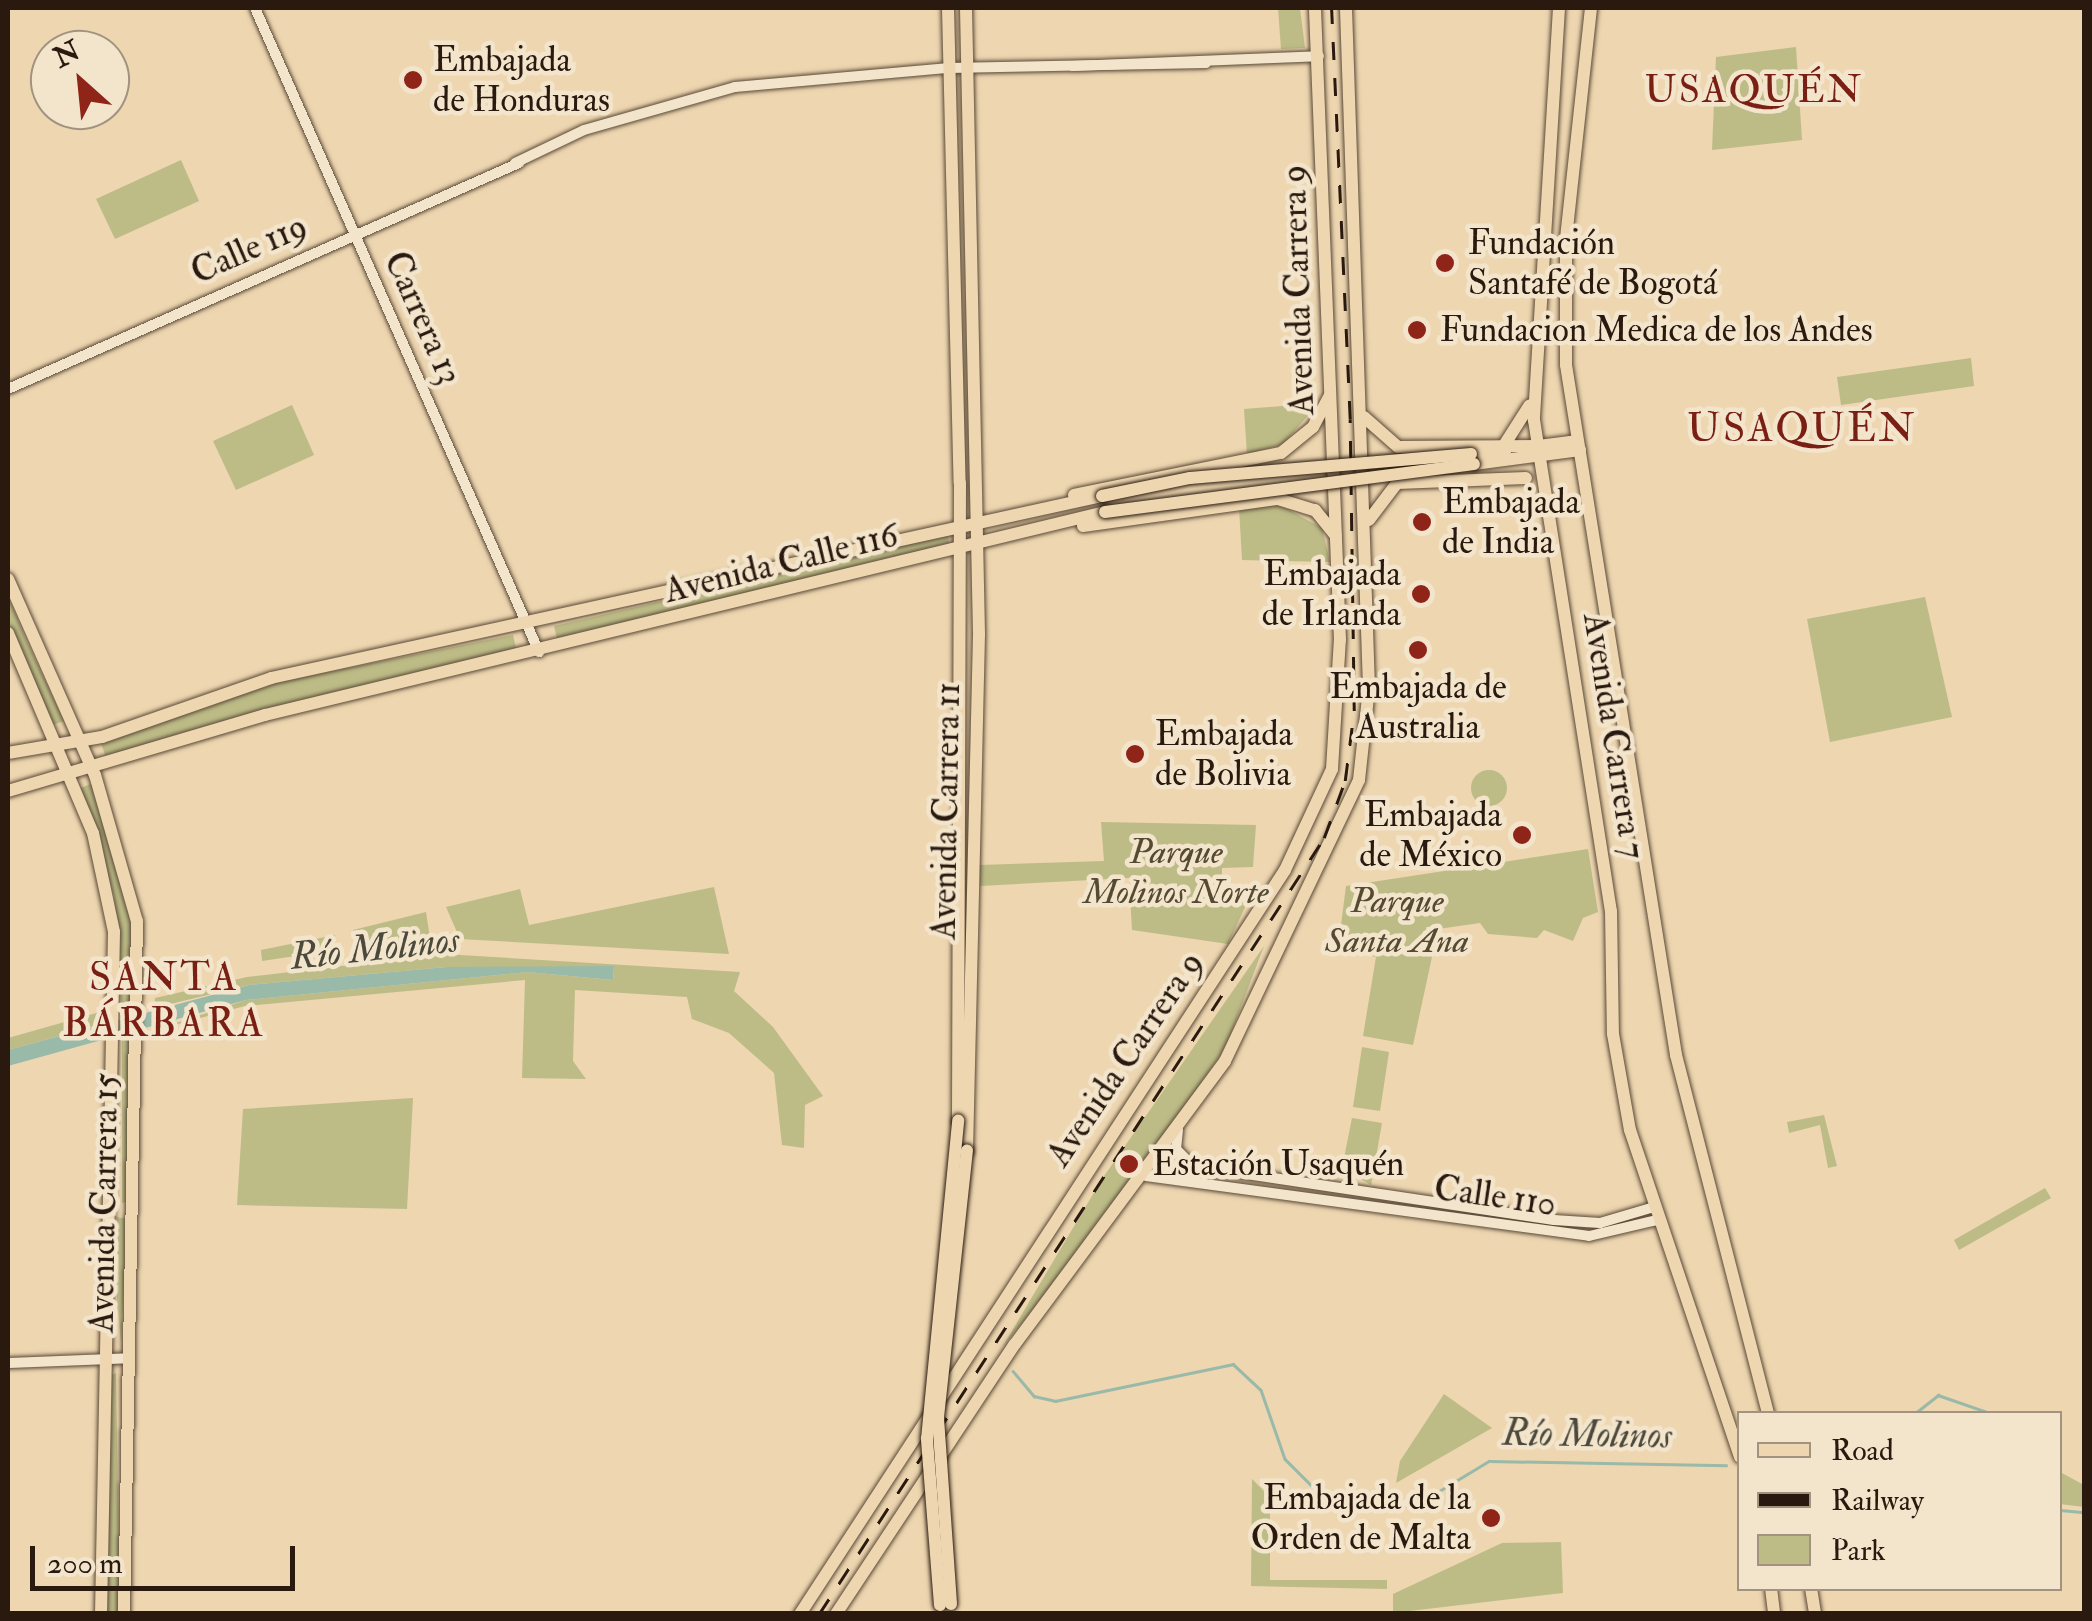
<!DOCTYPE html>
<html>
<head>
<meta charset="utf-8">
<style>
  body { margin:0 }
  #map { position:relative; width:2092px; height:1621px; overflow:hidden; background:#edd6b0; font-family:"IM FELL Double Pica",serif }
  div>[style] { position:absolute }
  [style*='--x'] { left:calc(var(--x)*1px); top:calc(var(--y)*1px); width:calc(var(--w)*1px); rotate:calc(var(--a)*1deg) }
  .green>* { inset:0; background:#bdbc87 }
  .round { border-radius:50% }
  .water>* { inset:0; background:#99b9a9 }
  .stream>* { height:2.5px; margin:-1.25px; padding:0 1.25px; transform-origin:1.25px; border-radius:1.25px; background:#99b9a9 }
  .roads { filter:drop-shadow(0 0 2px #5a4836) drop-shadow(0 0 2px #5a4836) }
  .minor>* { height:10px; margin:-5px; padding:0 5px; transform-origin:5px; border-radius:5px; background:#f3e4cc }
  .major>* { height:12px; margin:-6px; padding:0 6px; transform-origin:6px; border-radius:6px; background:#edd6b0 }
  .rail>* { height:2.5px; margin-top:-1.25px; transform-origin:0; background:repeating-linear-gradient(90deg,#29190e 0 18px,transparent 0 36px) }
  .bridges { filter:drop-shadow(0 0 2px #29190e) drop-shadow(0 0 2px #29190e) }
  .major-bridge>* { height:12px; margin:-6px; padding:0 6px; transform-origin:6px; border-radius:6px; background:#edd6b0 }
  .dots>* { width:28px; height:28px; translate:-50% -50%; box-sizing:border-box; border:5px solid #f3e4cc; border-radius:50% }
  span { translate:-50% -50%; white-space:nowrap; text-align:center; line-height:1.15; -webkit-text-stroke:9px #f3e4cc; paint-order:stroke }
  .poi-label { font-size:35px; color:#29190e }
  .left { translate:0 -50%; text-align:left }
  .right { translate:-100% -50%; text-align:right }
  .street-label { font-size:35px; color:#29190e }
  .park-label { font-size:35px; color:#554a32; font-style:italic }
  .neighbourhood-label { font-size:38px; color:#7a1f14; letter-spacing:2.5px }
  .water-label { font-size:38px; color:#4b493c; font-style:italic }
  .quarter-label { font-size:40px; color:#7a1f14; letter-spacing:2.5px }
  .frame { position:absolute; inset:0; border:10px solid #29190e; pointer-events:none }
  .legend { position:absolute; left:1737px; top:1411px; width:325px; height:180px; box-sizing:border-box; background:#f3e4cc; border:2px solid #a29380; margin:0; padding:12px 18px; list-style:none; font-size:30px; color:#29190e }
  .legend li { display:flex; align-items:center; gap:20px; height:50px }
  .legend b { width:50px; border:2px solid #a29380 }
  .north { position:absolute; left:30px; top:30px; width:100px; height:100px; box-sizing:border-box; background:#f3e4cc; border:2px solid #a29380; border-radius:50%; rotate:333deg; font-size:28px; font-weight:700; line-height:40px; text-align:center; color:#29190e }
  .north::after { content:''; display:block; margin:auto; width:35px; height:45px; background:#8f2418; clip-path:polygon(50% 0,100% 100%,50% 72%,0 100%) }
  .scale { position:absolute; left:30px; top:1546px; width:265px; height:45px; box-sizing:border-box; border:5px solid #29190e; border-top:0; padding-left:12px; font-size:30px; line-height:35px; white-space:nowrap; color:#29190e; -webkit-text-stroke:8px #f3e4cc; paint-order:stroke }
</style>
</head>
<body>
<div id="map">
  <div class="green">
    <div style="clip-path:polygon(1278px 8px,1300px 8px,1305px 48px,1281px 49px)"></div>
    <div style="clip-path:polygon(1796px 47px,1802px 140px,1712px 150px,1716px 57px)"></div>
    <div style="clip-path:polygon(181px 160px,199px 201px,115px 239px,96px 199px)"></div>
    <div style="clip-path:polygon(1971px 358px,1974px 386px,1841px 405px,1837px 377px)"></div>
    <div style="clip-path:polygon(1319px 403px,1283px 444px,1247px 455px,1244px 409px)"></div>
    <div style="clip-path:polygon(292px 405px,314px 455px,236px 490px,213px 441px)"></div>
    <div style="clip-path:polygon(1278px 504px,1322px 528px,1330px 562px,1242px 560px,1239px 508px)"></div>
    <div style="clip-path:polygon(948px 535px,950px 548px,558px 643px,554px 626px)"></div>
    <div style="clip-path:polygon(8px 596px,27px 642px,64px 721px,53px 725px,8px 621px)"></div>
    <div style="clip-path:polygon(1925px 597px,1952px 717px,1830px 742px,1807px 619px)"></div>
    <div style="clip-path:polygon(513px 635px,516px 648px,106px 758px,101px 743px,269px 684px)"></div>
    <div class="round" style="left:1471px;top:770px;width:36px;height:36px"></div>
    <div style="clip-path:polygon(93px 783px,133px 932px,134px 1014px,122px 1018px,114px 896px,81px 788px)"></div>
    <div style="clip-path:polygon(1101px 822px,1256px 825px,1253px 867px,1222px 868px,1222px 892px,1252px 892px,1228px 944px,1132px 930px,1129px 878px,980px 886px,979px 865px,1104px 861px)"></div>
    <div style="clip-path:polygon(1588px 849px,1598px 912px,1583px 918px,1573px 941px,1544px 930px,1537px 938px,1488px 934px,1480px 923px,1438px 929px,1413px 1045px,1363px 1036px,1376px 957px,1338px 948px,1346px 886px)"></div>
    <div style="clip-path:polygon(714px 887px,729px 954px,460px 939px,446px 907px,520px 889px,529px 925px)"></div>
    <div style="clip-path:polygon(426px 912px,430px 938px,420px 944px,357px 948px,353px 930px)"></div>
    <div style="clip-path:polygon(335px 935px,336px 950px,262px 961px,261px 950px)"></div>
    <div style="clip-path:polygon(1264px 946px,1225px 1049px,1097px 1232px,1003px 1346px,1102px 1179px)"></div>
    <div style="clip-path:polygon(444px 954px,740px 972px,734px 991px,773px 1027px,823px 1096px,805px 1105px,804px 1148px,782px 1145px,774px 1073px,729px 1033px,692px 1019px,687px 997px,575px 990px,573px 1061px,586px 1079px,522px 1078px,525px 980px,245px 1006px,152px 1031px,246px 1000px,527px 972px,613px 980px,614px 967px,447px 967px,249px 985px,154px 1008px,155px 998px,247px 977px)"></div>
    <div style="clip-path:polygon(107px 1010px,104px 1024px,8px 1050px,8px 1038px)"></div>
    <div style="clip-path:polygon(132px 1031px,126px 1202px,122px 1203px,122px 1034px)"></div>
    <div style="clip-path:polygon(1362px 1047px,1389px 1052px,1380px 1111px,1353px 1107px)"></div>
    <div style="clip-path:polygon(413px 1098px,407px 1209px,237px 1205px,243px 1109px)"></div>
    <div style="clip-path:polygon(1824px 1115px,1837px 1166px,1828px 1168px,1820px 1125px,1789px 1133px,1787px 1122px)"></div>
    <div style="clip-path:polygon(1352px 1118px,1382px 1123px,1371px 1185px,1342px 1168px)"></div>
    <div style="clip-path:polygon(2045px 1188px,2051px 1198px,1959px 1250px,1954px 1240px)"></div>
    <div style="clip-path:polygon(117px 1217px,127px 1219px,121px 1343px,116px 1285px)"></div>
    <div style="clip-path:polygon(116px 1373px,120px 1613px,107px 1614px,112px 1375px)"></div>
    <div style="clip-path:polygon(1444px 1394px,1492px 1428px,1396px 1483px,1400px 1461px)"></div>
    <div style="clip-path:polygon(2060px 1472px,2084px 1485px,2084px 1507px,2060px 1504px)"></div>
    <div style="clip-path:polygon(1252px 1479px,1270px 1497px,1270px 1580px,1387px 1580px,1387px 1589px,1251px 1586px)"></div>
    <div style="clip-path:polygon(1561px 1542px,1563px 1593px,1393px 1613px,1393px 1594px,1502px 1543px)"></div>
  </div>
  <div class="water">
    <div style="clip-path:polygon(614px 966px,613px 980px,527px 972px,246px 1000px,8px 1066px,8px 1050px,249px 985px,447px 967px)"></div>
  </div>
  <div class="stream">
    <div style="--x:1013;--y:1371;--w:33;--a:50"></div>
    <div style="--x:1034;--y:1396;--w:22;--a:13"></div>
    <div style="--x:1055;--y:1401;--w:182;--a:-11.7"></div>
    <div style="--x:1233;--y:1364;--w:38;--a:43"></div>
    <div style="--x:1261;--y:1390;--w:73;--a:70.8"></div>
    <div style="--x:1285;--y:1459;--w:64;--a:45"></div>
    <div style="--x:1330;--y:1504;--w:23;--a:18"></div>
    <div style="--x:1352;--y:1511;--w:64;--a:-5.4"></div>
    <div style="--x:1416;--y:1505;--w:85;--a:-31.1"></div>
    <div style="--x:1489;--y:1461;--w:237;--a:1"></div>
    <div style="--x:1817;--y:1414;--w:15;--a:0"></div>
    <div style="--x:1914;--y:1414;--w:31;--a:-38"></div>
    <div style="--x:1938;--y:1395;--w:58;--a:19.1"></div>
    <div style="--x:2060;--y:1510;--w:24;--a:5"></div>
  </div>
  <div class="roads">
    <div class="minor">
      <div style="--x:255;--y:8;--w:704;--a:66.2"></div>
      <div style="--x:1072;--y:66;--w:247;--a:-2.3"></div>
      <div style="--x:515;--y:163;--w:76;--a:-25.6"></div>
      <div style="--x:584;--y:130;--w:157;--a:-15.9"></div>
      <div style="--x:735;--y:87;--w:215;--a:-5.1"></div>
      <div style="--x:949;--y:68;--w:257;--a:-1.1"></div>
      <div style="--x:8;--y:389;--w:559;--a:-23.86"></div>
      <div style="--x:1178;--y:1130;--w:19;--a:96"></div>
      <div style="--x:1176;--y:1149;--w:24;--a:45"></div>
      <div style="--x:1193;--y:1166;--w:365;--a:8.5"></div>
      <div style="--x:1554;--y:1220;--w:46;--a:3.7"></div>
      <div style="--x:1600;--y:1223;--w:56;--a:-16.5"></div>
      <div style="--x:1146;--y:1176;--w:447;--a:7.7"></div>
      <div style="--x:1589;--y:1236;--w:70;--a:-13.2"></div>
      <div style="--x:8;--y:1363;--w:122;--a:-2.3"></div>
    </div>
    <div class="major">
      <div style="--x:948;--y:8;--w:475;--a:88.6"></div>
      <div style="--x:960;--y:483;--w:638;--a:90.18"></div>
      <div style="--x:966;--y:8;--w:626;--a:88.81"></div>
      <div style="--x:979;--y:634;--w:517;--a:91.33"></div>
      <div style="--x:1559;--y:8;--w:413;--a:93.5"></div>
      <div style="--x:1534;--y:420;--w:497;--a:81.1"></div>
      <div style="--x:1611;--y:911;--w:123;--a:89.1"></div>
      <div style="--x:1613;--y:1034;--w:97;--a:80"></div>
      <div style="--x:1630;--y:1130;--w:345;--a:71.4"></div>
      <div style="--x:1591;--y:8;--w:231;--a:96.2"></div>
      <div style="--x:1566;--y:238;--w:127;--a:90"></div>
      <div style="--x:1566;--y:365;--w:699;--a:80.94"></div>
      <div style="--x:1676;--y:1055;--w:371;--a:75.6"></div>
      <div style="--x:1364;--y:417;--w:45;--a:41.4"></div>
      <div style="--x:1398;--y:447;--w:140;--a:-0.4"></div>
      <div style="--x:1503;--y:447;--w:49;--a:-57.6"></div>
      <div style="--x:1531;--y:447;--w:47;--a:-7.3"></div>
      <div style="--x:1471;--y:454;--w:35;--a:-7"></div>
      <div style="--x:1474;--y:464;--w:107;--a:-7.5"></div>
      <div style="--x:1074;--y:495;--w:211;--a:-11.5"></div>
      <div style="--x:1281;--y:453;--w:41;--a:-39.1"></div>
      <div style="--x:1313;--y:427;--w:36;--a:-62"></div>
      <div style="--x:1369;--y:520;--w:46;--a:-52.9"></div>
      <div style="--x:1397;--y:483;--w:129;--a:-2.2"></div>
      <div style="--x:1083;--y:526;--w:197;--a:-7.9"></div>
      <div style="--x:1278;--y:499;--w:39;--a:17"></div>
      <div style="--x:1315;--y:510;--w:33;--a:51"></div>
      <div style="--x:8;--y:579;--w:214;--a:66.1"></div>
      <div style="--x:95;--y:775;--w:152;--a:74"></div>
      <div style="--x:137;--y:921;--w:693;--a:91.07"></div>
      <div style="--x:8;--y:633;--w:217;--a:67"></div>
      <div style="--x:93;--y:833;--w:101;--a:78"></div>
      <div style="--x:114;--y:932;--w:682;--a:91.09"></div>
      <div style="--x:8;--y:753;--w:95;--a:-9.7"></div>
      <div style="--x:102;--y:737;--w:179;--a:-19.2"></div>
      <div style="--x:271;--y:678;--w:851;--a:-12.35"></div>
      <div style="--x:8;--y:791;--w:268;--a:-16.5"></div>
      <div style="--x:265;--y:715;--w:864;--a:-13.59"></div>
      <div style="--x:1771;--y:1588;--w:26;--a:83"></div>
      <div style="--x:1811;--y:1588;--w:26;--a:81"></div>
      <div style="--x:800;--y:1614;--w:888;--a:-56.9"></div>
      <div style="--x:1285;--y:870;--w:111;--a:-65"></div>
      <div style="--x:1332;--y:769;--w:129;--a:-86.5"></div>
      <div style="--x:1340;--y:640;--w:632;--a:-92.27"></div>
      <div style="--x:836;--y:1614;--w:324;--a:-56.5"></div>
      <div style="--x:1015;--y:1344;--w:352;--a:-53.4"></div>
      <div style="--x:1225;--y:1061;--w:311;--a:-64.5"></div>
      <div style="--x:1359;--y:780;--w:93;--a:-83.8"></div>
      <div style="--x:1369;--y:688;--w:680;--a:-91.94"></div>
    </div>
  </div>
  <div class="rail">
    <div style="--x:819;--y:1614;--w:926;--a:-56.95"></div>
    <div style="--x:1324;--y:838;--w:61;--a:-69.8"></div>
    <div style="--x:1345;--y:781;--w:71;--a:-82.7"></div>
    <div style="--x:1354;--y:711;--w:292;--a:-90.8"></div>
    <div style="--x:1350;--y:419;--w:411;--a:-92.6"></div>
  </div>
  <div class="bridges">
    <div class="major-bridge">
      <div style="--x:1102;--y:496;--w:90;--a:-11.6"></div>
      <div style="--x:1190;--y:478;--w:282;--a:-4.9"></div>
      <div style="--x:1105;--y:512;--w:372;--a:-7.4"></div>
      <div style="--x:951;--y:1604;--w:187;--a:-94"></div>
      <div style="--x:938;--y:1417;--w:268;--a:-83.8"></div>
      <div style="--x:940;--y:1605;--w:167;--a:-94.5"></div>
      <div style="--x:927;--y:1439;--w:320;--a:-84.4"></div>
    </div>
  </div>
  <div class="dots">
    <div style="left:413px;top:80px;background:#8f2418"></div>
    <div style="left:1445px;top:263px;background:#8f2418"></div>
    <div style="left:1417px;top:330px;background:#8f2418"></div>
    <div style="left:1422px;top:522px;background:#8f2418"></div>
    <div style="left:1421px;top:594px;background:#8f2418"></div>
    <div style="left:1418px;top:650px;background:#8f2418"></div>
    <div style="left:1135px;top:754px;background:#8f2418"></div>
    <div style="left:1522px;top:835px;background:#8f2418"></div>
    <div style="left:1129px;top:1164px;background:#8f2418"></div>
    <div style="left:1491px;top:1518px;background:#8f2418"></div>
  </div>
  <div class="poi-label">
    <span class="left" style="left:433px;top:80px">Embajada<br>de Honduras</span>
    <span class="left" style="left:1468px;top:263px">Fundación<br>Santafé de Bogotá</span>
    <span class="left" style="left:1440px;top:330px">Fundacion Medica de los Andes</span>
    <span class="left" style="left:1442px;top:522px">Embajada<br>de India</span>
    <span class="right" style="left:1401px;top:594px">Embajada<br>de Irlanda</span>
    <span style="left:1418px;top:707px">Embajada de<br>Australia</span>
    <span class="left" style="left:1155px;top:754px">Embajada<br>de Bolivia</span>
    <span class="right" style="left:1502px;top:835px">Embajada<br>de México</span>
    <span class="left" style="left:1152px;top:1164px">Estación Usaquén</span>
    <span class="right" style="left:1471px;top:1518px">Embajada de la<br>Orden de Malta</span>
  </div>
  <div class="street-label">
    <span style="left:249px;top:249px;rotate:-24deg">Calle 119</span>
    <span style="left:1298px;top:290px;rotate:-92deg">Avenida Carrera 9</span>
    <span style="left:423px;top:318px;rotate:66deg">Carrera 13</span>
    <span style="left:781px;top:563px;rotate:-14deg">Avenida Calle 116</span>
    <span style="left:1614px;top:736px;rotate:81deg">Avenida Carrera 7</span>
    <span style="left:946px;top:811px;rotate:-89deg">Avenida Carrera 11</span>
    <span style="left:1125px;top:1059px;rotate:-56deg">Avenida Carrera 9</span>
    <span style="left:1495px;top:1196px;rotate:8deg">Calle 110</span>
    <span style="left:104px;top:1203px;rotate:-89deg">Avenida Carrera 15</span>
  </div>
  <div class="park-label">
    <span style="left:1176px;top:872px">Parque<br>Molinos Norte</span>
    <span style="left:1397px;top:921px">Parque<br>Santa Ana</span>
  </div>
  <div class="neighbourhood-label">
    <span style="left:1754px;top:91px">USAQUÉN</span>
  </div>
  <div class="water-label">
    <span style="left:375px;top:949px;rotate:-6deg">Río Molinos</span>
    <span style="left:1587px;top:1435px;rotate:1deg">Río Molinos</span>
  </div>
  <div class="quarter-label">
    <span style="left:1802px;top:429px">USAQUÉN</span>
    <span style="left:164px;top:1001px">SANTA<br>BÁRBARA</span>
  </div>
  <div class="frame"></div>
  <ul class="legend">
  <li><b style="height:12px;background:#edd6b0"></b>Road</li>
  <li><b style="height:12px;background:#29190e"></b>Railway</li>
  <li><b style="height:28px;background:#bdbc87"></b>Park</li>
  </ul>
  <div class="north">N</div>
  <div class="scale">200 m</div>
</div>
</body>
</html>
